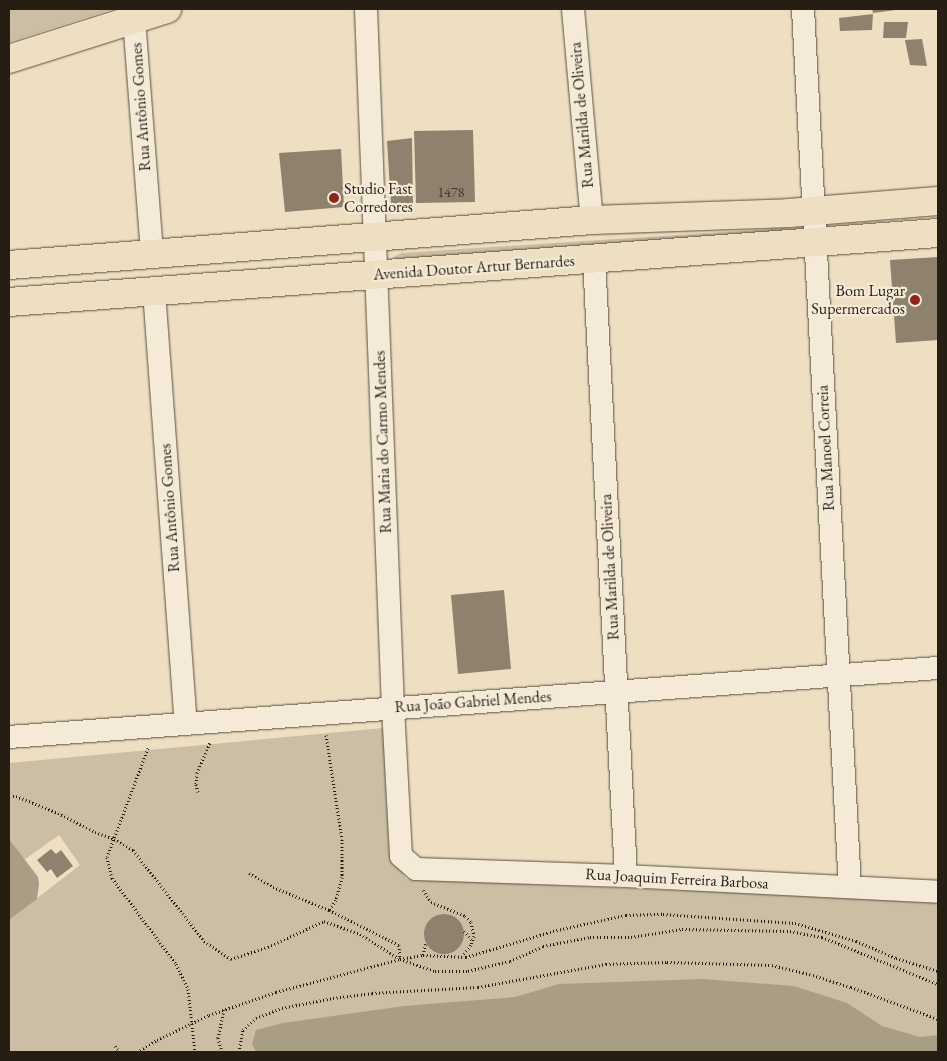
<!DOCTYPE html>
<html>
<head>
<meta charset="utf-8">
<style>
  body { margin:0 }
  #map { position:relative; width:947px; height:1061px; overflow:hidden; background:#eedfc2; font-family:"EB Garamond",serif }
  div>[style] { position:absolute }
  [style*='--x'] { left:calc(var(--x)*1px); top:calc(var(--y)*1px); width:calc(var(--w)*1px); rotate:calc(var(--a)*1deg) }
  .green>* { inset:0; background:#ccbea4 }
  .water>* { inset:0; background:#aa9d86 }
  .building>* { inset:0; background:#8e826e }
  .round { border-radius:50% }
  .path>* { height:3px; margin-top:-1.5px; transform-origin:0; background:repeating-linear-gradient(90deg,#261d13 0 1px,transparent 0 3.5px) }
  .roads { filter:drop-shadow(0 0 1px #584e3f) drop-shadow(0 0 1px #584e3f) }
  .minor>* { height:22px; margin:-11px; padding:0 11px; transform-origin:11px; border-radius:11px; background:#f4ead7 }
  .major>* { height:28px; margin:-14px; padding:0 14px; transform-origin:14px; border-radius:14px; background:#eedfc2 }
  .dots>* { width:14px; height:14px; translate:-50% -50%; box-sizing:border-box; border:2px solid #f4ead7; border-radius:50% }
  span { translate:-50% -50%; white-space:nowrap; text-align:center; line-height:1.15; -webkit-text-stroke:4.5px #f4ead7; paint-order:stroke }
  .number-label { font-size:14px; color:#40362a }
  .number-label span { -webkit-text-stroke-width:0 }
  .street-label { font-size:16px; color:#261d13 }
  .poi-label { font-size:16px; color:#261d13 }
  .left { translate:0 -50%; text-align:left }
  .right { translate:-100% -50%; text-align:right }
  .frame { position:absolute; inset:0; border:10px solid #261d13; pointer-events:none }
</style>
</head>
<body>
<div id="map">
  <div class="green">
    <div style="clip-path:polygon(9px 9px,113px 9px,9px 42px)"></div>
    <div style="clip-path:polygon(783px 228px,785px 238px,394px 263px,394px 257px,401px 253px)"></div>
    <div style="clip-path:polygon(383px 728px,391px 851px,406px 879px,938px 901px,938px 1052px,9px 1052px,9px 920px,80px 865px,59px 835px,24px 860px,9px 839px,9px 763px)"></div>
  </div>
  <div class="water">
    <div style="clip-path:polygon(9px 839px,38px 877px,39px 884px,37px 899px,9px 920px)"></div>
    <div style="clip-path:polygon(702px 979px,794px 986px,847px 1003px,882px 1026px,920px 1037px,938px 1035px,938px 1052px,256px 1052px,252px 1044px,256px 1030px,283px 1023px,404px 1006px,515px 997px,559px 984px)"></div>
  </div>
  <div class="building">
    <div style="clip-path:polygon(872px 9px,896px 9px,896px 10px,873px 13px)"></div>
    <div style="clip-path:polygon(873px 14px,872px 30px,840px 31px,839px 18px)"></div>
    <div style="clip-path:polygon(884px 22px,908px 22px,906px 38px,883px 38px)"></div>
    <div style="clip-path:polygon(922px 39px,927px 66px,910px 65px,905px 40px)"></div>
    <div style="clip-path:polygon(473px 130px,475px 202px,416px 203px,414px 131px)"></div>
    <div style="clip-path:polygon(412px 138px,413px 204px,391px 205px,387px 141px)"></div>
    <div style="clip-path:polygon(341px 149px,344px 207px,285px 212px,279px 153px)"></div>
    <div style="clip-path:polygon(938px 257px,938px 340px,896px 343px,890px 260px)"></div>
    <div style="clip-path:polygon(504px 590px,511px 669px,458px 674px,451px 595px)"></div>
    <div style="clip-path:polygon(51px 849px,56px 854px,61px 850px,73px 866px,57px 878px,51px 869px,47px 872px,37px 860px)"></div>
    <div class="round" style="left:424px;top:914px;width:40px;height:40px"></div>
  </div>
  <div class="path">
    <div style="--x:326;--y:735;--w:105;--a:81.3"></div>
    <div style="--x:342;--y:839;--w:38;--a:90"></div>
    <div style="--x:342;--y:877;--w:24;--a:105"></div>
    <div style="--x:336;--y:900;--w:12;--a:125"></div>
    <div style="--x:148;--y:748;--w:116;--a:110.6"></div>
    <div style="--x:107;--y:857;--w:22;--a:77"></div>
    <div style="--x:112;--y:878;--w:107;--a:53.3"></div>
    <div style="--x:176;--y:964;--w:28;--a:64"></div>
    <div style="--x:188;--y:989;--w:63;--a:83.7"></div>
    <div style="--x:198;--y:792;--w:8;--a:-104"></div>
    <div style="--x:196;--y:784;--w:11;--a:-85"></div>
    <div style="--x:197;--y:773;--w:33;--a:-67"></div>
    <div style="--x:9;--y:796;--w:7;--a:0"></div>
    <div style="--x:16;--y:796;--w:45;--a:22"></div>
    <div style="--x:58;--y:813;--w:42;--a:27.2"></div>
    <div style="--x:95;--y:832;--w:20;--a:20"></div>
    <div style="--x:114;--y:839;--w:22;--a:30"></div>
    <div style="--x:133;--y:850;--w:115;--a:52"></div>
    <div style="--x:204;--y:941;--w:32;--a:34"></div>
    <div style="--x:231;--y:959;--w:39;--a:-18"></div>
    <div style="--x:268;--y:947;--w:62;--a:-24.9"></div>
    <div style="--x:324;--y:921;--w:38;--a:20"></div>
    <div style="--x:360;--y:934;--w:47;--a:32"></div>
    <div style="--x:400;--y:959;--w:37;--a:19"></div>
    <div style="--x:435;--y:971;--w:33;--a:0"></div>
    <div style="--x:468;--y:971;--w:43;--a:-13.4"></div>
    <div style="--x:510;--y:961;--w:36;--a:-24"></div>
    <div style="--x:543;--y:946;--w:48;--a:-10.8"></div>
    <div style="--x:590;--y:937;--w:41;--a:0"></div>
    <div style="--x:631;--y:937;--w:52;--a:-8.9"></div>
    <div style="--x:682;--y:929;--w:108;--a:1.1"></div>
    <div style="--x:790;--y:931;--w:33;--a:11"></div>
    <div style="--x:822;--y:937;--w:125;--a:22.1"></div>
    <div style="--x:249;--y:873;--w:28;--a:30"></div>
    <div style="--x:273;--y:887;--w:61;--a:22.3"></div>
    <div style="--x:329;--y:910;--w:78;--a:26.6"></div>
    <div style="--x:399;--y:945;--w:13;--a:86"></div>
    <div style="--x:423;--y:890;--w:14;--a:56"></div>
    <div style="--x:431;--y:902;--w:37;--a:22"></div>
    <div style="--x:465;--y:916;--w:8;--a:45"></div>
    <div style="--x:471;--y:922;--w:14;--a:78"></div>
    <div style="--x:474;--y:936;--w:9;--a:108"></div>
    <div style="--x:471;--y:945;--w:14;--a:129"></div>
    <div style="--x:464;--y:931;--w:12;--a:48"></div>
    <div style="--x:423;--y:955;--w:13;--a:-77"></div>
    <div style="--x:115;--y:1046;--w:8;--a:50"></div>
    <div style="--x:137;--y:1052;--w:23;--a:-31"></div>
    <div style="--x:157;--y:1040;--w:58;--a:-25.7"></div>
    <div style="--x:209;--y:1015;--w:71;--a:-18.9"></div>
    <div style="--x:276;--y:992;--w:128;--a:-14.9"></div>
    <div style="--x:400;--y:959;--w:23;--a:-10"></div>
    <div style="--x:423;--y:955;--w:43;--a:2.7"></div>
    <div style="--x:466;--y:957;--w:91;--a:-16.6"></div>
    <div style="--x:553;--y:931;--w:75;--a:-12.4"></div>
    <div style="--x:626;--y:915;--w:37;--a:-2"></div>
    <div style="--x:663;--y:914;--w:132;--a:3.9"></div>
    <div style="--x:795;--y:923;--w:64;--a:16.4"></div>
    <div style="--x:856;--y:941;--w:43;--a:23"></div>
    <div style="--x:896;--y:958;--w:44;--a:17.2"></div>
    <div style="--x:222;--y:1052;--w:15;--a:-106"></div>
    <div style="--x:218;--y:1038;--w:29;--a:-78"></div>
    <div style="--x:239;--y:1052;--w:22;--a:-80"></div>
    <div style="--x:243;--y:1030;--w:18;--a:-43"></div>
    <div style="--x:256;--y:1018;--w:28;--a:-21"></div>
    <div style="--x:282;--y:1008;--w:52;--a:-11.1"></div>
    <div style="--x:333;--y:998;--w:39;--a:-7"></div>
    <div style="--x:372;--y:993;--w:106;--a:-3.2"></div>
    <div style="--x:478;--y:987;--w:130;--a:-10.2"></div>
    <div style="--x:606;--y:964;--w:61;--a:-1.9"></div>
    <div style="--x:667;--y:962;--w:105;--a:1.6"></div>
    <div style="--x:772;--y:965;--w:42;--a:13.7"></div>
    <div style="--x:813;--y:975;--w:40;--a:18"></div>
    <div style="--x:851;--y:987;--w:93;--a:20.2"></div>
  </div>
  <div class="roads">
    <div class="minor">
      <div style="--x:366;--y:9;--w:700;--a:87.79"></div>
      <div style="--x:393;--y:708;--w:148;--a:86.9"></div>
      <div style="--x:401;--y:856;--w:20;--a:41"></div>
      <div style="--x:416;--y:869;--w:210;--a:1.9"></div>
      <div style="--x:626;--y:876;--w:312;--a:2.9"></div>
      <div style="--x:573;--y:9;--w:212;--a:84.9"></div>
      <div style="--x:803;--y:9;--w:879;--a:86.94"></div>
      <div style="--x:134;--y:19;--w:236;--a:85.6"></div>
      <div style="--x:594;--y:259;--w:618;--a:87.03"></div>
      <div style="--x:154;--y:291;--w:434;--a:85.8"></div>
      <div style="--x:9;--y:737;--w:932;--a:-4.25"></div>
    </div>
    <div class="major">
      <div style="--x:9;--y:59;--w:166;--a:-17.6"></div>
      <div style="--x:9;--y:265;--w:585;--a:-4.41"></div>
      <div style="--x:592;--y:220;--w:197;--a:-2"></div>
      <div style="--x:789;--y:213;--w:149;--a:-4.6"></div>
      <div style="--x:9;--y:302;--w:932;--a:-4.25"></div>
    </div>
  </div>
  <div class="dots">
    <div style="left:334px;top:198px;background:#8f2418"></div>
    <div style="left:915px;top:300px;background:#8f2418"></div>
  </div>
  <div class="number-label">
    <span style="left:451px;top:192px">1478</span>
  </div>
  <div class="street-label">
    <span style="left:141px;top:107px;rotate:-94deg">Rua Antônio Gomes</span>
    <span style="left:582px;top:115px;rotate:-95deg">Rua Marilda de Oliveira</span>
    <span style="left:474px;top:268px;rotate:-4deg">Avenida Doutor Artur Bernardes</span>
    <span style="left:383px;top:442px;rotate:-92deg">Rua Maria do Carmo Mendes</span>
    <span style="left:826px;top:448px;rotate:-93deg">Rua Manoel Correia</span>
    <span style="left:170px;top:508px;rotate:-94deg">Rua Antônio Gomes</span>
    <span style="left:610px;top:567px;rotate:-93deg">Rua Marilda de Oliveira</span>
    <span style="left:473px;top:702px;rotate:-4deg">Rua João Gabriel Mendes</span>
    <span style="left:677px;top:879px;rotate:3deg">Rua Joaquim Ferreira Barbosa</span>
  </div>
  <div class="poi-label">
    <span class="left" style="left:344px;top:198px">Studio Fast<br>Corredores</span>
    <span class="right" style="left:905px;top:300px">Bom Lugar<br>Supermercados</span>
  </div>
  <div class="frame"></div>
</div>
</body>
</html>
